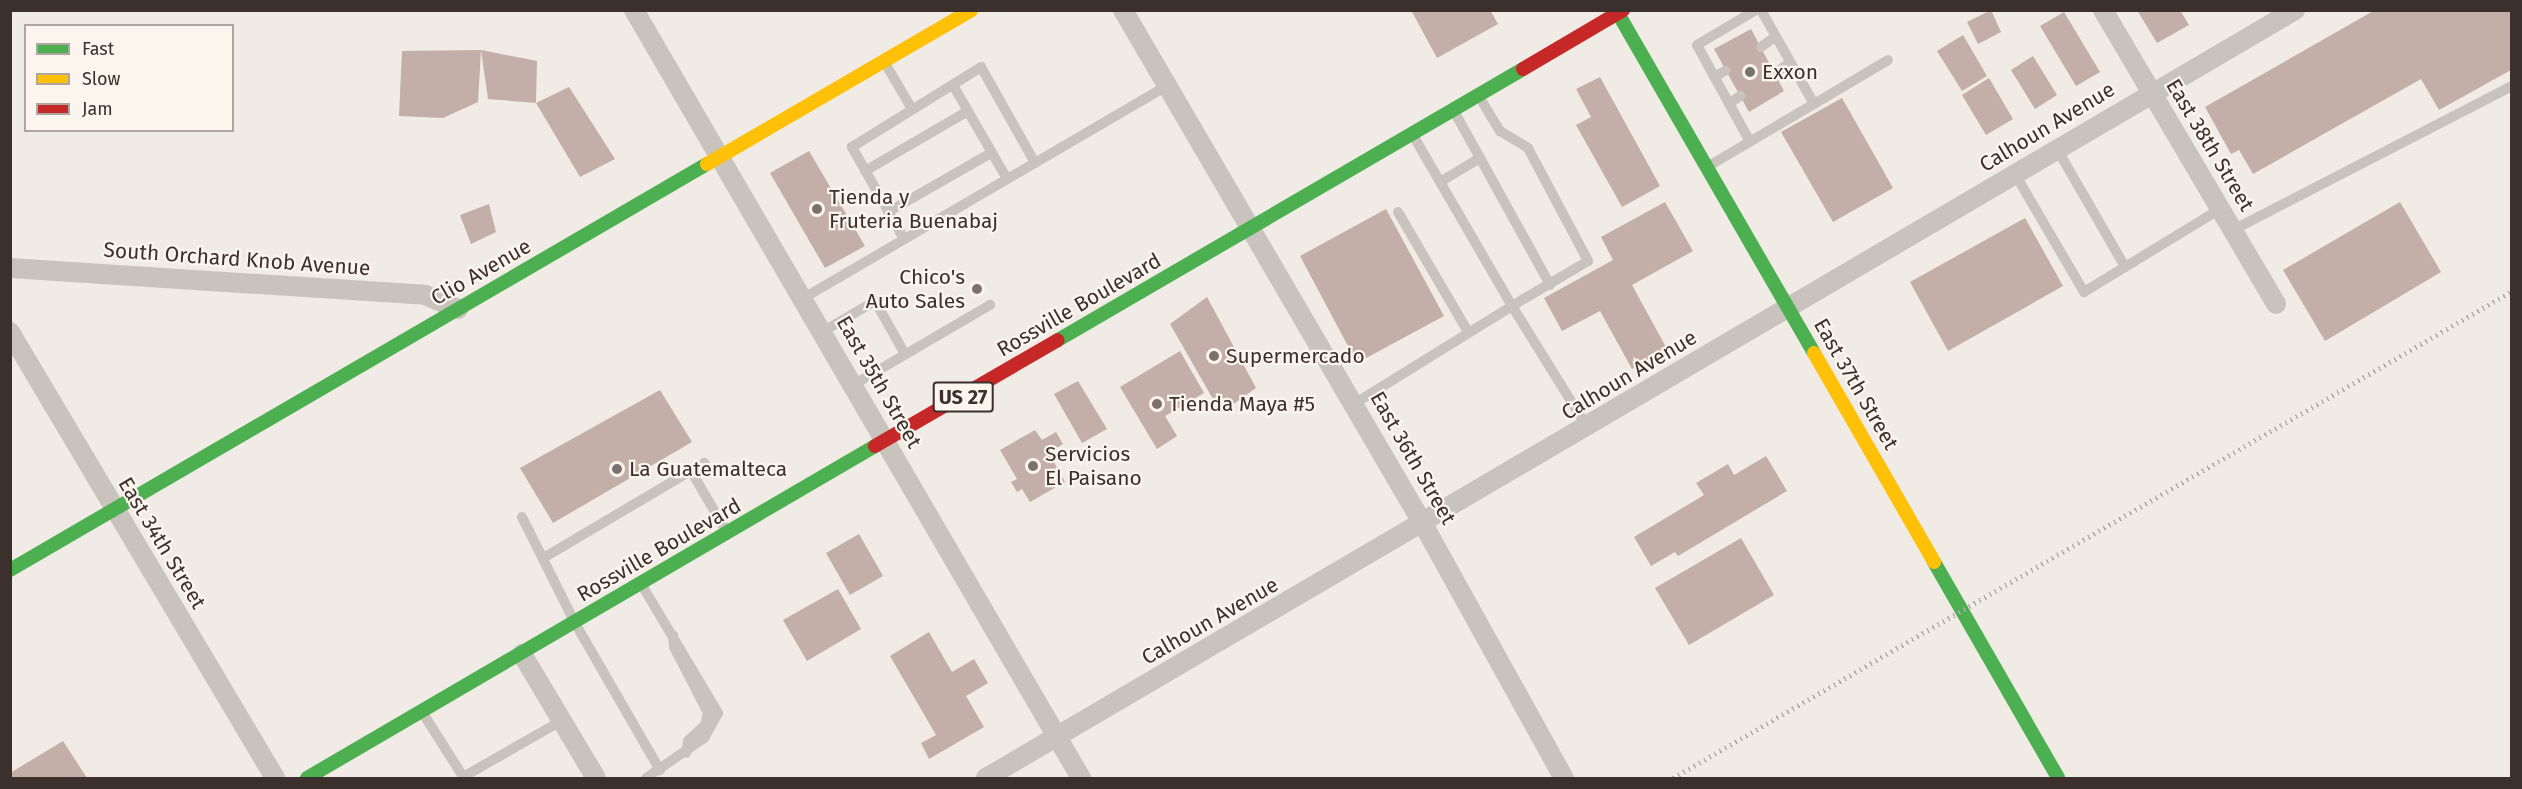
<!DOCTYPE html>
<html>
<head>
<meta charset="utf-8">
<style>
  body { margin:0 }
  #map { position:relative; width:2522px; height:789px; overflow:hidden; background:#f0ebe5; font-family:"Fira Sans",sans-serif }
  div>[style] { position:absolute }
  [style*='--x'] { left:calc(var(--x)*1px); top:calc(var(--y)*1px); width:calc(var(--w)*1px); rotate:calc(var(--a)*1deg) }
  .building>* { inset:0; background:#c3afa7 }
  .lane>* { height:10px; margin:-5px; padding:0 5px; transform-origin:5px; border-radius:5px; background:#c9c3be }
  .street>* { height:20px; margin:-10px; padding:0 10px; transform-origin:10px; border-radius:10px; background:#c9c3be }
  .fast>* { height:14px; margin:-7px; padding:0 7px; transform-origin:7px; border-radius:7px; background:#4caf50 }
  .slow>* { height:14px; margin:-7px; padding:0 7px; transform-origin:7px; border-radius:7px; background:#ffc107 }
  .jam>* { height:14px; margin:-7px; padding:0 7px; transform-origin:7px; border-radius:7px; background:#c62828 }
  .rail>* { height:4.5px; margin-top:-2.25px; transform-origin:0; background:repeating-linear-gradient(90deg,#b1aca8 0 1.5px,transparent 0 6px) }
  .dots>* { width:16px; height:16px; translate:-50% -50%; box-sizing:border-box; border:3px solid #fbf5ee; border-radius:50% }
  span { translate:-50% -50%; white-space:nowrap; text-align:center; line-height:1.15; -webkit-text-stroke:4.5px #fbf5ee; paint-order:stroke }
  .shield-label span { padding:2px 4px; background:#fbf5ee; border:2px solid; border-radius:4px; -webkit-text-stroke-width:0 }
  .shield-label { font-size:20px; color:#3b302b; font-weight:700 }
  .poi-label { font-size:21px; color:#3b302b }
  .left { translate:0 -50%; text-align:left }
  .right { translate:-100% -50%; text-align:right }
  .street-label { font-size:21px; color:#3b302b }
  .frame { position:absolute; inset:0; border:12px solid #3b302b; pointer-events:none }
  .legend { position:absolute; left:24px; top:24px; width:210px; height:108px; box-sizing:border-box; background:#fbf5ee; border:2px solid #aea6a0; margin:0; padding:8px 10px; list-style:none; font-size:18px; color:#3b302b }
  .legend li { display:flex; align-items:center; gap:12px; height:30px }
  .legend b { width:30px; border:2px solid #aea6a0 }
</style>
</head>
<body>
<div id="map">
  <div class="building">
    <div style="clip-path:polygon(1411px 10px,1490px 10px,1498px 24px,1437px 58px)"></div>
    <div style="clip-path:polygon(1991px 10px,2001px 32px,1978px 44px,1967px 22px)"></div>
    <div style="clip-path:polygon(2137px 10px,2180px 10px,2189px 25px,2157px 43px)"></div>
    <div style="clip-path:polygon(2375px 10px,2511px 10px,2511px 70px,2439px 110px,2421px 79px,2253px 174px,2239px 150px,2231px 154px,2205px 107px)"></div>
    <div style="clip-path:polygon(2064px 12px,2100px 72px,2076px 86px,2040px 26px)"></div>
    <div style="clip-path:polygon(1751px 29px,1784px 91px,1749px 112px,1714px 49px)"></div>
    <div style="clip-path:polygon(1963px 35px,1987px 76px,1962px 91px,1937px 51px)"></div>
    <div style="clip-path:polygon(481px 50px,537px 61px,536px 103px,488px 99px)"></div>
    <div style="clip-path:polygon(481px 50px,478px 102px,443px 118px,399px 116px,402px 51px)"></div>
    <div style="clip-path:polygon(2033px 56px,2057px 95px,2035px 109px,2011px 70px)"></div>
    <div style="clip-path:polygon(1600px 77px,1660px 186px,1622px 207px,1576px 125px,1591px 117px,1576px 89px)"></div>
    <div style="clip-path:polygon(1989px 78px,2013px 119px,1986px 135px,1962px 95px)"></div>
    <div style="clip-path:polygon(569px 87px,615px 159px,580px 177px,536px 103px)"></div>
    <div style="clip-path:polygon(1842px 98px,1893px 188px,1833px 222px,1781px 132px)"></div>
    <div style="clip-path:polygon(809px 151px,865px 246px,825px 268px,770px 173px)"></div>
    <div style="clip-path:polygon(1665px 202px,1693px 251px,1632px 285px,1667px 349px,1632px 369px,1600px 311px,1562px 331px,1544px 298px,1613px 260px,1601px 237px)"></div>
    <div style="clip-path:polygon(2400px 202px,2441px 272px,2325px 341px,2283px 270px)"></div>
    <div style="clip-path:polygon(489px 204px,496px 232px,471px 244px,460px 215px)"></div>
    <div style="clip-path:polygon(1386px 209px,1444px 316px,1357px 363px,1300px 256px)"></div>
    <div style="clip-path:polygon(2025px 218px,2063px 286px,1948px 351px,1910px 282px)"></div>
    <div style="clip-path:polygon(1207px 297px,1256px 388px,1221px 413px,1170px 324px)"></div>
    <div style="clip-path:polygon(1180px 351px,1204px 393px,1165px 416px,1177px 436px,1157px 449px,1120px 387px)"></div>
    <div style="clip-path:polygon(1078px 381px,1107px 429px,1082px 443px,1054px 394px)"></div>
    <div style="clip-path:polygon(660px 390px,692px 442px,553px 523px,520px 468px)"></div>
    <div style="clip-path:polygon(1035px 430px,1042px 440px,1056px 432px,1063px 444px,1049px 453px,1065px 482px,1030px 502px,1022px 489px,1017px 492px,1011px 482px,1017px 479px,1000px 450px)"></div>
    <div style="clip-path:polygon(1766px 456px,1787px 491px,1678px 556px,1675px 552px,1651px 566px,1634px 537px,1704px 495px,1696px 483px,1728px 464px,1734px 475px)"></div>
    <div style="clip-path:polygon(859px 534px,883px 576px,850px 595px,826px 553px)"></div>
    <div style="clip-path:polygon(1741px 538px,1774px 595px,1689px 645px,1655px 588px)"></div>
    <div style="clip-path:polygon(838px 589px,861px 629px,807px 661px,783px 620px)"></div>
    <div style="clip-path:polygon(929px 632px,952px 672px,974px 659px,988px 683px,966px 696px,984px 727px,929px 759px,921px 743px,936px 735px,890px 656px)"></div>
    <div style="clip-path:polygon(63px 741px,87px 778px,10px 778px,10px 773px)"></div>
  </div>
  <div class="lane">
    <div style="--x:1761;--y:47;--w:17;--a:-36"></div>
    <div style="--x:885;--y:63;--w:53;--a:59.6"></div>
    <div style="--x:1775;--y:73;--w:18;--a:-34"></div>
    <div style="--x:1714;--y:77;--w:13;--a:-29"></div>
    <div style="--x:953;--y:85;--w:108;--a:60.1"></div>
    <div style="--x:1480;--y:98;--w:39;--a:59"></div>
    <div style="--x:1500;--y:131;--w:33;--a:31"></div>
    <div style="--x:1528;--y:148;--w:128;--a:62"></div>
    <div style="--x:1588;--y:261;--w:88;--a:149.4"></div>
    <div style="--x:1512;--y:306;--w:142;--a:58.2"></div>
    <div style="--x:1729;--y:104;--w:14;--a:-36"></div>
    <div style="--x:1814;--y:104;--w:86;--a:-30.7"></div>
    <div style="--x:1455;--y:113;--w:51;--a:60.9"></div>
    <div style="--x:1749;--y:140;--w:108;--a:-118.7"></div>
    <div style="--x:1697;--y:45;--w:69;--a:-30.7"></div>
    <div style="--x:2057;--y:149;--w:136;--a:60"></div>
    <div style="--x:2125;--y:267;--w:111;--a:-31.4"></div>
    <div style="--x:1707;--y:167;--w:124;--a:-30.5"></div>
    <div style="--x:1814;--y:104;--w:108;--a:-119.4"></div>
    <div style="--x:865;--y:171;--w:119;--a:-30.2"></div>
    <div style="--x:2015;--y:174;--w:137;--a:59.7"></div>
    <div style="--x:2084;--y:292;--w:48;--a:-31.4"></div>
    <div style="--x:1440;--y:182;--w:47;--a:-31"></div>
    <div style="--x:1480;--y:158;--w:145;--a:61.1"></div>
    <div style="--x:888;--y:212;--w:119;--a:-29.8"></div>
    <div style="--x:1398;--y:212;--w:139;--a:59.7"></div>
    <div style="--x:2233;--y:230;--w:314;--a:-27.3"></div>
    <div style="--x:904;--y:239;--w:106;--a:-119.5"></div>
    <div style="--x:852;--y:147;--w:152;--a:-31.8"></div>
    <div style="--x:981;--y:67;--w:110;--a:60.6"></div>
    <div style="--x:802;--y:299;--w:424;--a:-30.3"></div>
    <div style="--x:822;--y:332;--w:61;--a:-30.3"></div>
    <div style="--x:875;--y:301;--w:61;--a:60.5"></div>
    <div style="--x:853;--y:385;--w:159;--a:-30.3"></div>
    <div style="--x:1354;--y:404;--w:186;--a:-31.8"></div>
    <div style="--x:1512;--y:306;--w:198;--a:-120.1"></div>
    <div style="--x:691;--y:471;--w:67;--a:59.6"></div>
    <div style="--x:522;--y:517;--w:119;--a:63.4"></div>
    <div style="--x:575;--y:623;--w:170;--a:60"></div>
    <div style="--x:545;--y:557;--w:185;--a:-30.6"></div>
    <div style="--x:643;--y:587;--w:147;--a:59.2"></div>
    <div style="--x:718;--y:713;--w:29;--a:119"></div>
    <div style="--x:704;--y:738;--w:70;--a:145.4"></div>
    <div style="--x:673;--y:635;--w:12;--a:85"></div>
    <div style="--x:674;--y:647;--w:74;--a:62.7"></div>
    <div style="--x:708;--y:713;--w:12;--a:104"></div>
    <div style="--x:705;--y:725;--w:23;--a:137"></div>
    <div style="--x:688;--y:741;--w:12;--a:99"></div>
    <div style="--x:424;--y:715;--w:75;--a:57.6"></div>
    <div style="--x:463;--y:777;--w:113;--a:-29.7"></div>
  </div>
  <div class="street">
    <div style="--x:634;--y:10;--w:889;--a:59.8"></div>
    <div style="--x:1123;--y:10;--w:595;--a:59.73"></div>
    <div style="--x:1423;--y:524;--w:291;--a:61"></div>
    <div style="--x:2103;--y:10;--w:341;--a:59.5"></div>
    <div style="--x:10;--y:268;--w:416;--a:3.7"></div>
    <div style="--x:425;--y:295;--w:36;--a:23"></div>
    <div style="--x:10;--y:332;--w:519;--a:59.28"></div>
    <div style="--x:522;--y:654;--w:144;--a:59.2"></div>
    <div style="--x:986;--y:778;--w:1518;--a:-30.4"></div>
  </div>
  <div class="fast">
    <div style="--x:1616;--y:10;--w:396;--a:60"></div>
    <div style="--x:1058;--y:340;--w:538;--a:-30.23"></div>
    <div style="--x:1934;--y:562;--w:249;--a:60.1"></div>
    <div style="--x:10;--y:570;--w:807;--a:-30.22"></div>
    <div style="--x:307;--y:778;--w:658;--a:-30.31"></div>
  </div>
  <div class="slow">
    <div style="--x:707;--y:164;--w:306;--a:-30.2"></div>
    <div style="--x:1814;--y:353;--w:241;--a:60.1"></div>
  </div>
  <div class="jam">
    <div style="--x:1523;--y:69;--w:116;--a:-30.5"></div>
    <div style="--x:875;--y:446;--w:211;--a:-30.1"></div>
  </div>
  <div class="rail">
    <div style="--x:1673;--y:778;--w:970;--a:-30.13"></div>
  </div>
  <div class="dots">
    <div style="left:1750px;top:72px;background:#7a716c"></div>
    <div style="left:817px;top:209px;background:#7a716c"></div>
    <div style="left:977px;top:289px;background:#7a716c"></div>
    <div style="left:1214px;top:356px;background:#7a716c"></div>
    <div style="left:1157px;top:404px;background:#7a716c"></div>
    <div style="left:1033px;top:466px;background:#7a716c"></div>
    <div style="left:617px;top:469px;background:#7a716c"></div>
  </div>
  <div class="shield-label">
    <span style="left:963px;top:397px">US 27</span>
  </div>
  <div class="poi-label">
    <span class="left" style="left:1762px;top:72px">Exxon</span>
    <span class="left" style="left:829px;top:209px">Tienda y<br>Fruteria Buenabaj</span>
    <span class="right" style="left:965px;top:289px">Chico's<br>Auto Sales</span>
    <span class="left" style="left:1226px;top:356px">Supermercado</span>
    <span class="left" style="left:1169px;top:404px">Tienda Maya #5</span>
    <span class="left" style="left:1045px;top:466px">Servicios<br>El Paisano</span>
    <span class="left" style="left:629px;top:469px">La Guatemalteca</span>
  </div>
  <div class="street-label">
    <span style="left:2047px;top:127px;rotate:-31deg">Calhoun Avenue</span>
    <span style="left:2210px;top:145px;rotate:59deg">East 38th Street</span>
    <span style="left:237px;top:259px;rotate:4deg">South Orchard Knob Avenue</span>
    <span style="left:481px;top:272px;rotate:-30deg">Clio Avenue</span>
    <span style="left:1079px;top:305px;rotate:-30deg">Rossville Boulevard</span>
    <span style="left:1629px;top:375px;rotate:-31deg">Calhoun Avenue</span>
    <span style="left:879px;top:382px;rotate:60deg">East 35th Street</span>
    <span style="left:1856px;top:384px;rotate:60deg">East 37th Street</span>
    <span style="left:1413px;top:458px;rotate:60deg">East 36th Street</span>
    <span style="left:162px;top:543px;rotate:59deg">East 34th Street</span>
    <span style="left:659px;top:550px;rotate:-30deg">Rossville Boulevard</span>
    <span style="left:1210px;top:621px;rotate:-30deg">Calhoun Avenue</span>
  </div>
  <div class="frame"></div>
  <ul class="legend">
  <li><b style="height:8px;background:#4caf50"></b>Fast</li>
  <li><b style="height:8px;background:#ffc107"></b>Slow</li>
  <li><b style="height:8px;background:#c62828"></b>Jam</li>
  </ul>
</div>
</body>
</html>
